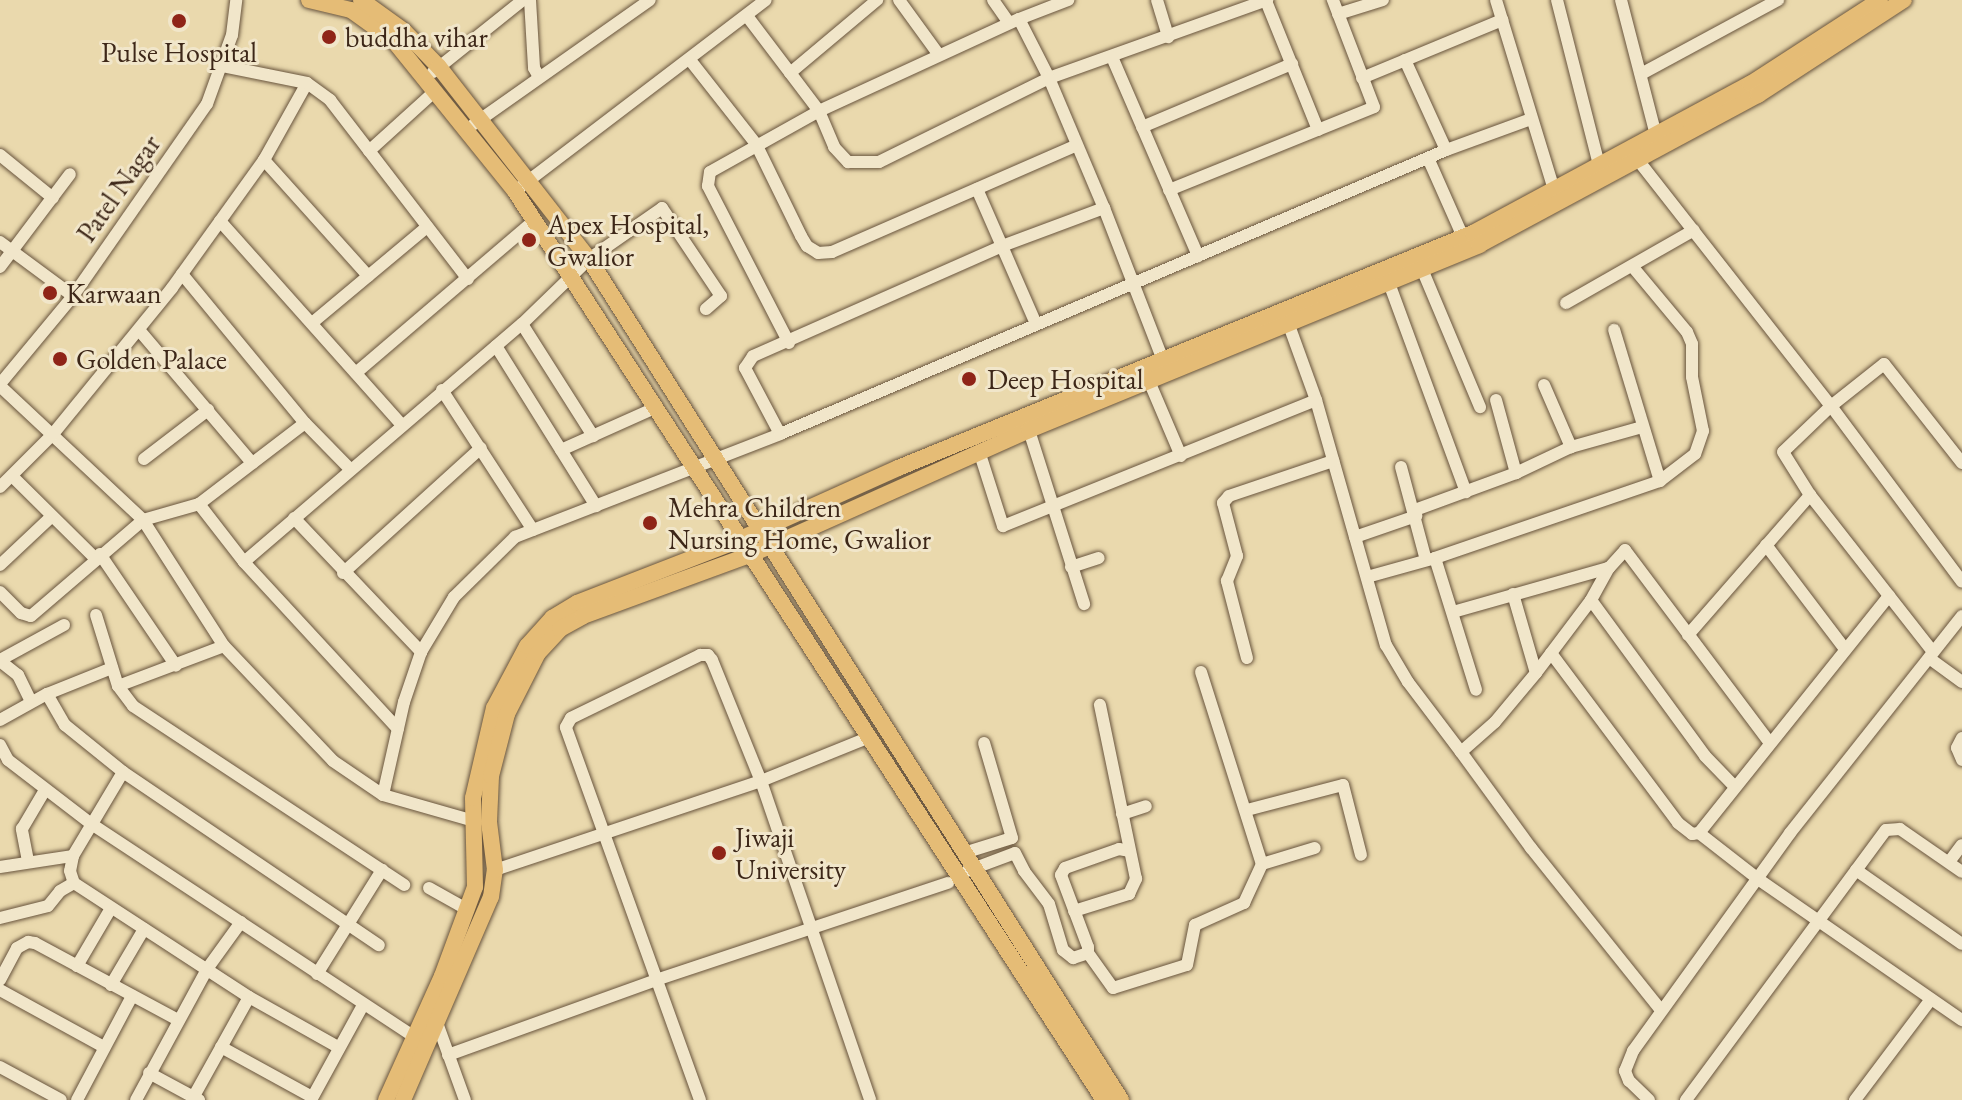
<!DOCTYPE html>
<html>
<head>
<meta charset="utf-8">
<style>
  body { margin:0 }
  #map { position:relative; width:1962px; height:1100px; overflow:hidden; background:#ead9ad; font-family:"EB Garamond",serif }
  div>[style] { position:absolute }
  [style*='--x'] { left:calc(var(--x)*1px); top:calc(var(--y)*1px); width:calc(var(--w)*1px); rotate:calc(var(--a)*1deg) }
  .roads { filter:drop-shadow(0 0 2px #68543d) drop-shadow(0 0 2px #68543d) }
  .minor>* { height:12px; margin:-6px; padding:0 6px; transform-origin:6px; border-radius:6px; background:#f1e6ca }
  .major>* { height:16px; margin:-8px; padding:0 8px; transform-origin:8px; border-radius:8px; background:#e5bc76 }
  .dots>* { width:22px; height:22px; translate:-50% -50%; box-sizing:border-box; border:4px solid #f1e6ca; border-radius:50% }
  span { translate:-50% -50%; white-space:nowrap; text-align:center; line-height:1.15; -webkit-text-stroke:6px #f1e6ca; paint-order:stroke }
  .poi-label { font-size:28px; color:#3d2718 }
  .left { translate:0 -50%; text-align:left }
  .street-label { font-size:28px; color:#3d2718 }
</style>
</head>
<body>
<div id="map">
  <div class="roads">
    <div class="minor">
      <div style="--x:530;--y:0;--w:68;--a:86.6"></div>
      <div style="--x:534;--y:68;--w:10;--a:61"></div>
      <div style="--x:899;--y:0;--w:68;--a:54"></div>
      <div style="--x:993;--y:0;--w:28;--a:55"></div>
      <div style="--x:1157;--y:0;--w:39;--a:73"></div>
      <div style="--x:1496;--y:0;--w:199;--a:73"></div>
      <div style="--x:1557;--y:0;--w:170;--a:75.7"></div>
      <div style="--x:1621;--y:0;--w:139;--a:75.5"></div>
      <div style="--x:1266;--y:1;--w:139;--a:68"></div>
      <div style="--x:1338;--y:14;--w:47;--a:-17.3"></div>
      <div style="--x:747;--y:16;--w:119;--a:52.8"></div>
      <div style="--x:819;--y:111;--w:39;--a:67"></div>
      <div style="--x:834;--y:147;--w:21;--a:47"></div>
      <div style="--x:848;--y:162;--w:31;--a:0"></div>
      <div style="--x:879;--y:162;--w:190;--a:-26.3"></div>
      <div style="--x:1049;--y:78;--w:232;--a:-19.7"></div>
      <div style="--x:1019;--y:19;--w:53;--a:-21.2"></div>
      <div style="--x:1112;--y:57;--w:217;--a:66.6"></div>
      <div style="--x:690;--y:60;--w:107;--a:51.8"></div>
      <div style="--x:756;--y:144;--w:102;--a:63.9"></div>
      <div style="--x:801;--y:236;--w:12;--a:59"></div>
      <div style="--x:807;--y:246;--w:13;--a:32"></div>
      <div style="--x:818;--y:253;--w:14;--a:-4"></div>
      <div style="--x:832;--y:252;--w:265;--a:-23.6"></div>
      <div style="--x:1405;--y:60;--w:99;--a:65.5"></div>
      <div style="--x:433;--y:72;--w:115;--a:-38.7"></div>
      <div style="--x:790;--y:73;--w:114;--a:-40"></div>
      <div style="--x:1641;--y:74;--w:156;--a:-28.4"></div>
      <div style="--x:1362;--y:78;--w:152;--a:-22.5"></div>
      <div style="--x:307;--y:83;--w:29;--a:36"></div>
      <div style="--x:330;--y:100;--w:226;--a:52.4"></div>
      <div style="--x:474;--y:124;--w:215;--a:-35.2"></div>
      <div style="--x:1142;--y:127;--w:163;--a:-22.8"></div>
      <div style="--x:369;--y:151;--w:88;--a:-42.2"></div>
      <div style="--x:0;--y:155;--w:68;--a:39.1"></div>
      <div style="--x:1634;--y:155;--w:319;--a:51.9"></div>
      <div style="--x:1831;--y:406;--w:66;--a:136.2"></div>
      <div style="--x:1783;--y:452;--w:51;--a:57.9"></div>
      <div style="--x:1810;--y:495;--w:199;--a:51.9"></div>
      <div style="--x:1428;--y:158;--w:86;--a:66.1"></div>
      <div style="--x:264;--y:160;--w:156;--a:48.1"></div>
      <div style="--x:977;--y:189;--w:147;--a:66.4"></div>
      <div style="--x:1169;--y:190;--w:221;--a:-22"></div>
      <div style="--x:1374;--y:107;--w:115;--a:-111"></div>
      <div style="--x:515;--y:191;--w:315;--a:-37.3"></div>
      <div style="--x:220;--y:221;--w:272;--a:48.3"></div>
      <div style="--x:0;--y:242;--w:91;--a:36.5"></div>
      <div style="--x:1632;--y:266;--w:86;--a:50.2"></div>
      <div style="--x:1687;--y:332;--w:13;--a:67"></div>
      <div style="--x:1692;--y:344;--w:33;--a:90"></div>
      <div style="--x:1692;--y:377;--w:55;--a:78.5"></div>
      <div style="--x:1703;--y:431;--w:24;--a:109"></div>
      <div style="--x:1695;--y:454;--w:44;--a:142.4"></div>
      <div style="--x:0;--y:267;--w:116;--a:-53"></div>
      <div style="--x:1422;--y:269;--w:150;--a:67.2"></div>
      <div style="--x:182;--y:274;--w:193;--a:50.5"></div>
      <div style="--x:1389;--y:283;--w:223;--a:69.8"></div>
      <div style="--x:1566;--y:303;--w:147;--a:-29.7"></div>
      <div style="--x:1286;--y:317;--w:88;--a:70.1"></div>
      <div style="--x:1316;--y:400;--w:255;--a:74.1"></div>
      <div style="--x:1386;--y:645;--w:43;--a:59.3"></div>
      <div style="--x:1408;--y:682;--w:88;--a:52.9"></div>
      <div style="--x:1461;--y:752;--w:45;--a:-41.4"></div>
      <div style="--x:1495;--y:722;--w:64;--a:-50.1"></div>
      <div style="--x:1536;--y:673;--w:91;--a:-53"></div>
      <div style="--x:1591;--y:600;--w:37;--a:-61"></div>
      <div style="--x:1609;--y:568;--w:24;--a:-48"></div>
      <div style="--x:1625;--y:550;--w:240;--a:53.1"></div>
      <div style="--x:312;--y:323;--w:150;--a:-39.9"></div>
      <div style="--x:522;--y:324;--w:133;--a:57.6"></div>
      <div style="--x:139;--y:330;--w:175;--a:49.6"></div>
      <div style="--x:789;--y:343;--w:177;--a:-117.3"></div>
      <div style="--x:708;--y:186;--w:14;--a:-82"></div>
      <div style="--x:710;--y:172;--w:125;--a:-29.2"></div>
      <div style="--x:819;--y:111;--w:220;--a:-24.7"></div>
      <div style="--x:1019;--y:19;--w:66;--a:63"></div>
      <div style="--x:1049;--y:78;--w:141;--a:67.1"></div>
      <div style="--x:1104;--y:208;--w:163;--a:68.8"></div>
      <div style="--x:496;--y:346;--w:189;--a:58"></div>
      <div style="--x:357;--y:372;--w:234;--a:-40.5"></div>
      <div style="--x:1146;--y:374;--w:89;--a:66.9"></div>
      <div style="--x:0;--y:384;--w:114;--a:-50.3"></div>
      <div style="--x:73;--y:296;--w:234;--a:-55.1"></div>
      <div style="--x:207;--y:104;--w:73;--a:-70.1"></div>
      <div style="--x:232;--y:35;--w:35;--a:-83"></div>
      <div style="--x:1544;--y:385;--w:68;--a:66.5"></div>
      <div style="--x:0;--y:386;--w:196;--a:43.1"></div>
      <div style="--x:143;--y:520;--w:150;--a:57.3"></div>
      <div style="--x:224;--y:646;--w:158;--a:46.5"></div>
      <div style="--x:333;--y:761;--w:60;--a:34.2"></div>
      <div style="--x:383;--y:795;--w:91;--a:15.9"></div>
      <div style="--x:442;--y:390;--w:167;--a:57"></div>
      <div style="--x:1496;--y:400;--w:76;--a:74.7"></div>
      <div style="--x:1027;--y:424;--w:189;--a:72.4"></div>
      <div style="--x:780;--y:434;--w:75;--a:-117.9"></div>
      <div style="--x:745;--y:368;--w:14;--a:-56"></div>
      <div style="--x:753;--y:356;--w:272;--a:-23.8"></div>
      <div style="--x:1002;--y:246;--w:109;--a:-20.4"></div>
      <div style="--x:561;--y:450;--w:105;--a:-24.1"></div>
      <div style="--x:979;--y:451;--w:79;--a:72.3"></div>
      <div style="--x:1003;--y:526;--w:337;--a:-21.9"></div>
      <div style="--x:144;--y:459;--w:81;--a:-37.4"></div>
      <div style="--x:1962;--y:463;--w:126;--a:-128.2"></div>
      <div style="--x:1884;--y:364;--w:68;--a:141.6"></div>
      <div style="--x:1831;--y:406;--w:219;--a:53.3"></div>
      <div style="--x:1401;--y:467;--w:96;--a:75"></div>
      <div style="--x:12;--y:476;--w:117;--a:44.7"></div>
      <div style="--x:0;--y:487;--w:75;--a:-45"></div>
      <div style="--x:53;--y:434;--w:188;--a:-50.8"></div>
      <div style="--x:172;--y:288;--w:158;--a:-54.3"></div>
      <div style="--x:264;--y:160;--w:88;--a:-60.8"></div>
      <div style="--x:307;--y:83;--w:86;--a:-168.6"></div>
      <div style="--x:199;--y:504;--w:73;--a:52.2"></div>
      <div style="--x:244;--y:562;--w:227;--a:47.3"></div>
      <div style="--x:1415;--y:510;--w:108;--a:-20.1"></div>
      <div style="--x:1516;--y:473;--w:61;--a:-25.3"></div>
      <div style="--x:1571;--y:447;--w:74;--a:-15.7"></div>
      <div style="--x:294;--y:518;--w:185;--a:46.5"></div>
      <div style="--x:1355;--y:537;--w:65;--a:-19"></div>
      <div style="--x:1766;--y:545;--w:131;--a:52.8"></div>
      <div style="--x:100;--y:554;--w:135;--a:55.8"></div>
      <div style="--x:1435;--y:558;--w:238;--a:-18.9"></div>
      <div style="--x:1660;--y:481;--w:158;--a:-106.9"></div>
      <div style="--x:244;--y:562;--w:366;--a:-40.6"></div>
      <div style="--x:522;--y:324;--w:93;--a:-44.1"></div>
      <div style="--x:589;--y:259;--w:89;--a:-34.9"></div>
      <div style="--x:662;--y:208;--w:106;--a:56.2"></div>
      <div style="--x:721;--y:296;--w:20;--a:139"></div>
      <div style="--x:0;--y:565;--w:71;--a:-43.3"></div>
      <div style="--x:1071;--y:567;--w:29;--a:-18"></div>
      <div style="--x:343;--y:573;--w:186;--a:-42.2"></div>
      <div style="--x:1367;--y:577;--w:71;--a:-15.6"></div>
      <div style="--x:1435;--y:558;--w:138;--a:72.7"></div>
      <div style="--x:0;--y:592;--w:30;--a:45"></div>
      <div style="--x:21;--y:613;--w:10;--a:17"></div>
      <div style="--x:31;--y:616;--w:148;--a:-40.6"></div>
      <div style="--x:143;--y:520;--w:58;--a:-15.9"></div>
      <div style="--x:199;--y:504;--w:133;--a:-37.4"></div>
      <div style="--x:305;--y:423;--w:64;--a:45.6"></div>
      <div style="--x:1513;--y:594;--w:82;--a:73.8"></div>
      <div style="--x:1591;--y:600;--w:193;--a:53.8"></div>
      <div style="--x:1705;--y:756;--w:43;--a:45.9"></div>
      <div style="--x:1453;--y:612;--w:162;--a:-15.8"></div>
      <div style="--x:96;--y:615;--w:74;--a:72.8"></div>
      <div style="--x:118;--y:686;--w:25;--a:53"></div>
      <div style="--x:133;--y:706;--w:325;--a:33.4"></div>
      <div style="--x:1688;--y:635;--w:186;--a:-48.9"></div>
      <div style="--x:1551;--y:653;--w:212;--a:53.2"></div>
      <div style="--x:1678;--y:823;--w:18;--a:38"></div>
      <div style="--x:1692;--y:834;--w:7;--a:-8"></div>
      <div style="--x:1699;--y:833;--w:304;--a:-51.3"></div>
      <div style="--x:1247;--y:658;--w:80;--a:-104.6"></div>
      <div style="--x:1227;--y:581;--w:27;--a:-68"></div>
      <div style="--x:1237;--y:556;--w:55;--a:-104.8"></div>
      <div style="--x:1223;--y:503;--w:9;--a:-49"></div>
      <div style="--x:1229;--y:496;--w:110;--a:-18.6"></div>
      <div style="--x:1929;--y:658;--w:41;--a:36"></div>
      <div style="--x:0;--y:660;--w:73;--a:-28.7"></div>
      <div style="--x:0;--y:661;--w:23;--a:38"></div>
      <div style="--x:18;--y:675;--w:30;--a:64"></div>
      <div style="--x:1201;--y:672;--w:201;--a:72.4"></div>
      <div style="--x:1262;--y:864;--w:55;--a:-16.8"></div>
      <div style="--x:118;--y:686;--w:113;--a:-20.7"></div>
      <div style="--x:47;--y:694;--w:36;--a:60"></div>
      <div style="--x:65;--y:725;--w:75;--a:39"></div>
      <div style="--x:123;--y:772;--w:309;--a:34.1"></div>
      <div style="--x:0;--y:720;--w:54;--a:-29"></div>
      <div style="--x:47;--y:694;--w:70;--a:-21.8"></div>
      <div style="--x:1962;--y:738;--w:11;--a:117"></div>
      <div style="--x:1957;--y:748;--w:13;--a:67"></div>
      <div style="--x:0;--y:745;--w:17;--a:62"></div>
      <div style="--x:8;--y:760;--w:103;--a:37.5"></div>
      <div style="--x:90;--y:823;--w:396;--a:33.4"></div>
      <div style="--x:1461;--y:752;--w:119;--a:53.9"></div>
      <div style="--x:1531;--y:848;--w:208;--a:51.3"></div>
      <div style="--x:123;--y:772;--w:98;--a:120.8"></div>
      <div style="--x:73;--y:856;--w:15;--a:101"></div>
      <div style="--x:70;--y:871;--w:13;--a:72"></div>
      <div style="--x:74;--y:883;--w:209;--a:33.1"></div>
      <div style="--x:249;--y:997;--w:102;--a:29.3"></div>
      <div style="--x:383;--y:795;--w:95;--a:-77.3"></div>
      <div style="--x:404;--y:702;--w:53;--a:-71.2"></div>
      <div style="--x:421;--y:652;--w:64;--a:-59"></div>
      <div style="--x:454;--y:597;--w:86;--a:-44.5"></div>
      <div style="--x:515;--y:537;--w:284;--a:-21.2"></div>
      <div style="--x:780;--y:434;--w:724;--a:-23.09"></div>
      <div style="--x:1446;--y:150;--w:90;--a:-20"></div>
      <div style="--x:1247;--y:810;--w:99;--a:-14.6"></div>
      <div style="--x:1343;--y:785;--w:72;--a:75.6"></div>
      <div style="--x:1122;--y:814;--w:25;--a:-18"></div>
      <div style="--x:1699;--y:833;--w:75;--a:37.9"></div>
      <div style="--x:1758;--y:879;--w:248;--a:34.7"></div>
      <div style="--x:967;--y:852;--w:47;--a:-17.3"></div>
      <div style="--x:1012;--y:838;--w:99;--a:-106.4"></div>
      <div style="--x:28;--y:861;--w:33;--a:-101"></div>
      <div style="--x:22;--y:829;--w:45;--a:-59.5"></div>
      <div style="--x:1949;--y:862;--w:21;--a:-53"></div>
      <div style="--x:0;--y:867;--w:74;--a:-8.6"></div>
      <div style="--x:495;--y:870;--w:280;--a:-18.5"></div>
      <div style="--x:761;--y:781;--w:118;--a:-22"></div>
      <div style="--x:1856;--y:870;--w:129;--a:34.9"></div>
      <div style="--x:967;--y:871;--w:51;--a:-20.6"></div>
      <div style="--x:1015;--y:853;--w:20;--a:63"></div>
      <div style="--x:1024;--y:871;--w:41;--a:52.9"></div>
      <div style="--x:1049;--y:904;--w:48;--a:73.1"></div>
      <div style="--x:1063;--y:950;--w:13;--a:39"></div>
      <div style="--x:1073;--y:958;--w:16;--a:-18"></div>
      <div style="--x:1088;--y:953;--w:6;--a:-90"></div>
      <div style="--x:1088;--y:947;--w:77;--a:-110.6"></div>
      <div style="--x:1061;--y:875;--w:8;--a:-60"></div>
      <div style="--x:1065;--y:868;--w:57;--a:-19.4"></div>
      <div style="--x:1119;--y:849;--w:10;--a:11"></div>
      <div style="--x:429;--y:888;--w:45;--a:29.4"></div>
      <div style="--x:1074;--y:911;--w:58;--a:-17.2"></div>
      <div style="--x:1129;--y:894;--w:17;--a:-65"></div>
      <div style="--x:1136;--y:879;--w:178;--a:-101.7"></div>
      <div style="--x:0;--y:918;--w:49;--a:-14"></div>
      <div style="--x:48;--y:906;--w:19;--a:-51"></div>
      <div style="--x:60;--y:891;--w:16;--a:-30"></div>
      <div style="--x:1088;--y:953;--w:43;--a:54.5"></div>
      <div style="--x:1113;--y:988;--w:77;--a:-17.3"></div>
      <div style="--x:1187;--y:965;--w:41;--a:-78.7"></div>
      <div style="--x:1195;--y:925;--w:54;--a:-24.2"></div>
      <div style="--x:1244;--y:903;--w:43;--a:-65.2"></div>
      <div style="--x:77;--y:966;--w:67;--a:-59.6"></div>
      <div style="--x:317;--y:974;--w:123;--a:-58"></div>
      <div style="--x:0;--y:980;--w:36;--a:-62"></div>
      <div style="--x:17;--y:948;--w:13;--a:-29"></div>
      <div style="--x:28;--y:942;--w:7;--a:8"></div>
      <div style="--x:35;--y:943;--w:162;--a:28.3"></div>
      <div style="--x:111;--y:985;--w:65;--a:-59.5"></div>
      <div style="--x:0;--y:990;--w:119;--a:28.7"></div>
      <div style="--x:436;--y:1020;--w:85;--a:70.1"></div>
      <div style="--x:221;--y:1047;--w:104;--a:28.8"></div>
      <div style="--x:448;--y:1055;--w:221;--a:-19.8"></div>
      <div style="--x:656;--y:980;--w:308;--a:-18.4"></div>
      <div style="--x:0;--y:1067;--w:69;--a:28.4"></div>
      <div style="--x:149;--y:1073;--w:57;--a:28.4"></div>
      <div style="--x:194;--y:1096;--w:113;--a:-60.9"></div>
      <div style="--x:77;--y:1100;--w:118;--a:-62.1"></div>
      <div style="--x:136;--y:1100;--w:149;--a:-61.5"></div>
      <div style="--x:207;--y:969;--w:58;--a:-54.1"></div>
      <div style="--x:311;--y:1100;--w:108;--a:-61.3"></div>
      <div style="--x:700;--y:1100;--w:396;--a:-109.8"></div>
      <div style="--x:566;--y:727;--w:10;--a:-61"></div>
      <div style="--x:571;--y:718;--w:144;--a:-26"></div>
      <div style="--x:700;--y:655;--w:8;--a:0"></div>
      <div style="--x:708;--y:655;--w:6;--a:51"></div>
      <div style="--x:712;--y:660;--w:131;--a:68"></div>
      <div style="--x:761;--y:781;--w:337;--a:71.1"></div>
      <div style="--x:1649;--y:1100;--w:28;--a:-136"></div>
      <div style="--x:1629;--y:1081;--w:11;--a:-112"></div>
      <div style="--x:1625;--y:1071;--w:22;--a:-68"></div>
      <div style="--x:1633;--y:1051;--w:269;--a:-54.2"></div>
      <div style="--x:1790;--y:833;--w:277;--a:-51.6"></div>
      <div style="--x:1686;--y:1100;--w:336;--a:-53.5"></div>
      <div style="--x:1886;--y:830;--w:14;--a:-4"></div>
      <div style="--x:1900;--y:829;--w:75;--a:34.7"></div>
      <div style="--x:1855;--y:1100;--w:126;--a:-53"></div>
    </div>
    <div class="major">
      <div style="--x:309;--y:0;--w:43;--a:13.4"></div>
      <div style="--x:351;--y:10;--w:53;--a:35.8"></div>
      <div style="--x:394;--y:41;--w:193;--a:51.1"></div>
      <div style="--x:515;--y:191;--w:1083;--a:57.06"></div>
      <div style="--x:361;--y:0;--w:53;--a:35.8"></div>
      <div style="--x:404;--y:31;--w:50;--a:45.8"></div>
      <div style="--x:439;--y:67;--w:244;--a:52"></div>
      <div style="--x:589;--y:259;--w:995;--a:57.68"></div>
      <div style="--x:386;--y:1100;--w:136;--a:-65.7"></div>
      <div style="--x:442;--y:976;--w:95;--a:-69.7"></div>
      <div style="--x:475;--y:887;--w:89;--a:-91.3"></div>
      <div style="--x:473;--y:798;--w:92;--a:-76.9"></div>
      <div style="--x:494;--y:708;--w:70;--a:-62"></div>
      <div style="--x:527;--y:646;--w:38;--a:-48"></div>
      <div style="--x:552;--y:618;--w:29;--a:-31"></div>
      <div style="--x:577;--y:603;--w:163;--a:-21.2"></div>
      <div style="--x:729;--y:544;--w:185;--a:-24.2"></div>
      <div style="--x:898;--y:468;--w:621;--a:-22.23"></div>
      <div style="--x:1473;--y:233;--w:315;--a:-28.3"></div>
      <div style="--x:1750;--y:84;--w:155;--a:-32.9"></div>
      <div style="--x:403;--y:1100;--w:221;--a:-66.6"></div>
      <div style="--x:491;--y:897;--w:27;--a:-82"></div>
      <div style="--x:495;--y:870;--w:48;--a:-97.1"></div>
      <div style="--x:489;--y:822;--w:46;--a:-87.5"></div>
      <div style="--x:491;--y:776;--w:64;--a:-75.5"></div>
      <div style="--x:507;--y:714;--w:68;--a:-63.1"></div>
      <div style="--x:538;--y:653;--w:33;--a:-47"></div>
      <div style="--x:560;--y:629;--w:26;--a:-29"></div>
      <div style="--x:583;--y:616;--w:178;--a:-20.1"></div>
      <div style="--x:750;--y:555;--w:306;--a:-24.1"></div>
      <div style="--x:1029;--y:430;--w:487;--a:-22.3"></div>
      <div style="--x:1479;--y:245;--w:317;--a:-28.3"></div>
      <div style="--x:1758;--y:95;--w:174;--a:-33.1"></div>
    </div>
  </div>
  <div class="dots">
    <div style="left:179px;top:21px;background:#8f2418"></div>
    <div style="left:329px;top:37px;background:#8f2418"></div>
    <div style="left:529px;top:240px;background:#8f2418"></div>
    <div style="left:50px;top:293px;background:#8f2418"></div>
    <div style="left:60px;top:359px;background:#8f2418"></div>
    <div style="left:969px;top:379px;background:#8f2418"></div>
    <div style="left:650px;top:523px;background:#8f2418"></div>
    <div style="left:719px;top:853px;background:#8f2418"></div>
  </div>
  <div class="poi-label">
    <span class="left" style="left:345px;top:37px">buddha vihar</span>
    <span style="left:179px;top:52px">Pulse Hospital</span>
    <span class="left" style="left:547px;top:240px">Apex Hospital,<br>Gwalior</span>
    <span class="left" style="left:66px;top:293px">Karwaan</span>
    <span class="left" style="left:76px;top:359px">Golden Palace</span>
    <span class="left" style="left:987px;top:379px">Deep Hospital</span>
    <span class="left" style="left:668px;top:523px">Mehra Children<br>Nursing Home, Gwalior</span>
    <span class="left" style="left:735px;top:853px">Jiwaji<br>University</span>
  </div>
  <div class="street-label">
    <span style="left:118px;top:188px;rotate:-55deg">Patel Nagar</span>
  </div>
</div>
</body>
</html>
